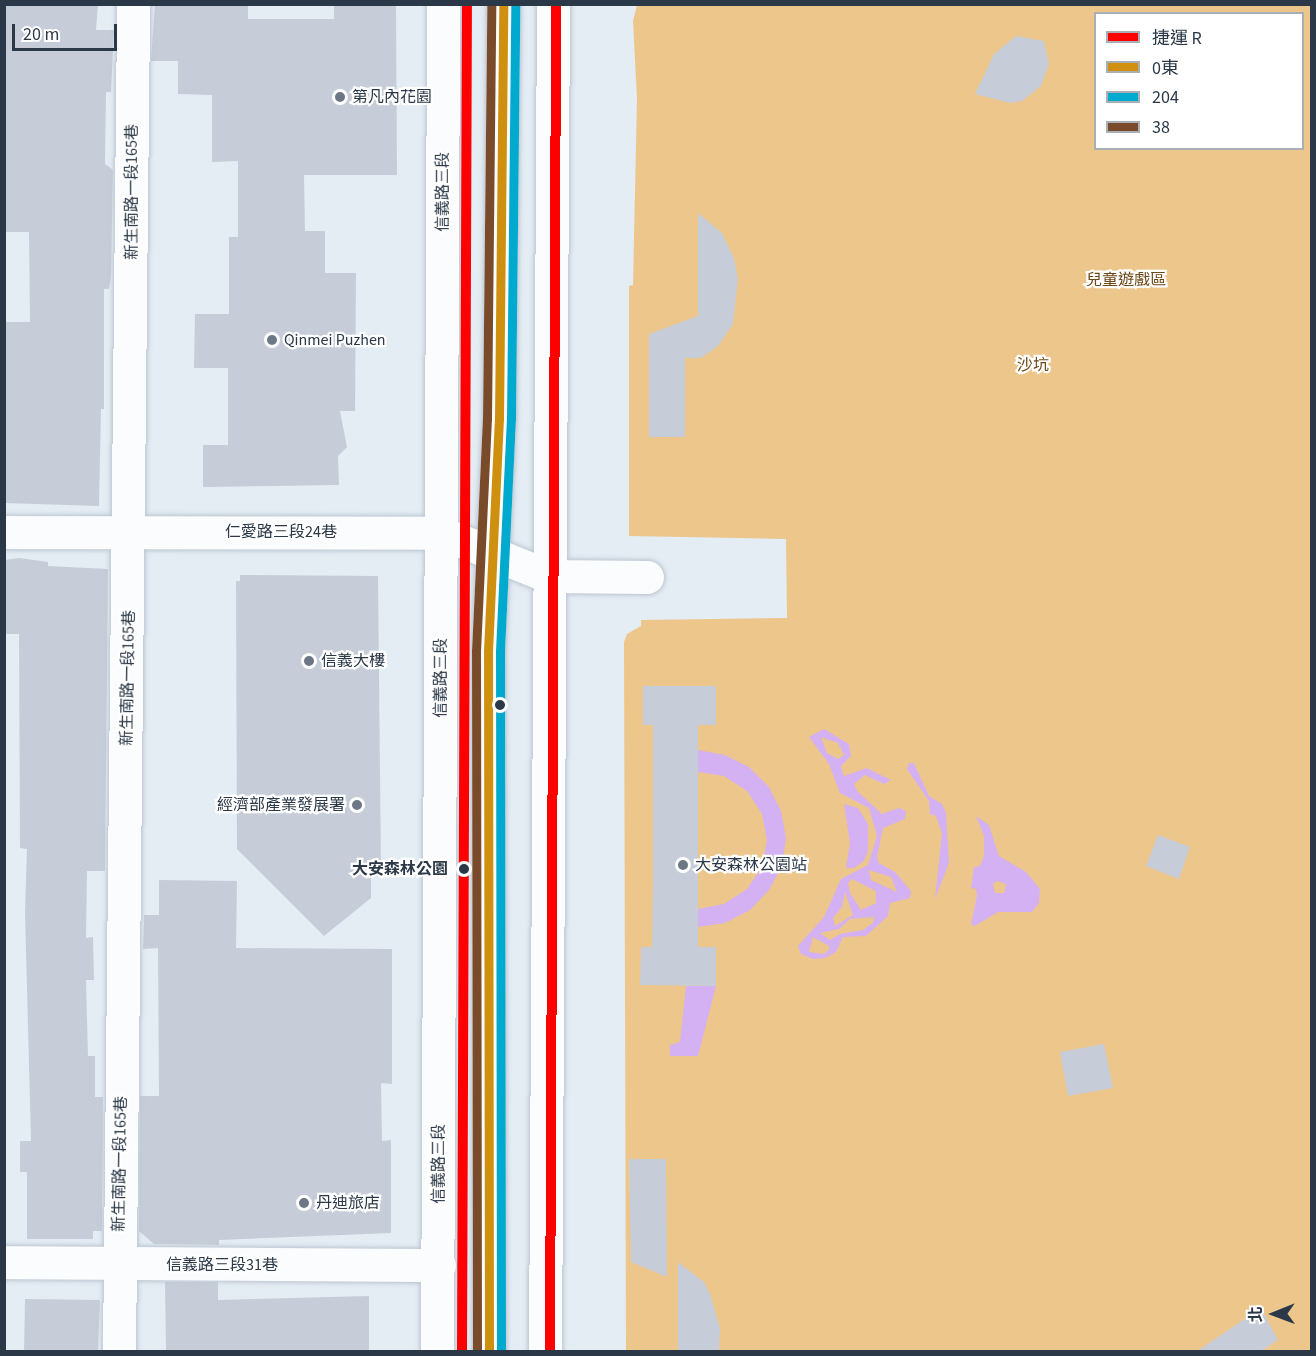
<!DOCTYPE html>
<html>
<head>
<meta charset="utf-8">
<style>
  body { margin:0 }
  #map { position:relative; width:1316px; height:1356px; overflow:hidden; background:#e4ecf4; font-family:"Source Sans 3","Noto Sans TC",sans-serif }
  div>[style] { position:absolute }
  [style*='--x'] { left:calc(var(--x)*1px); top:calc(var(--y)*1px); width:calc(var(--w)*1px); rotate:calc(var(--a)*1deg) }
  .green>* { inset:0; background:#edc68c }
  .water>* { inset:0; background:#d4b1f2 }
  .building>* { inset:0; background:#c6cdd8 }
  .roads { filter:drop-shadow(0 0 2px #bcc6d1) drop-shadow(0 0 2px #bcc6d1) }
  .minor>* { height:33px; margin:-16.5px; padding:0 16.5px; transform-origin:16.5px; border-radius:16.5px; background:#fbfcfd }
  .major>* { height:33px; margin:-16.5px; padding:0 16.5px; transform-origin:16.5px; border-radius:16.5px; background:#fbfcfd }
  .bus-1>* { height:9px; margin:-4.5px; padding:0 4.5px; transform-origin:4.5px; border-radius:4.5px; background:#ce900e }
  .bus-2>* { height:9px; margin:-4.5px; padding:0 4.5px; transform-origin:4.5px; border-radius:4.5px; background:#00a9ce }
  .bus-3>* { height:9px; margin:-4.5px; padding:0 4.5px; transform-origin:4.5px; border-radius:4.5px; background:#7a4b2a }
  .metro-1>* { height:10px; margin:-5px; padding:0 5px; transform-origin:5px; border-radius:5px; background:#f00 }
  .dots>* { width:16px; height:16px; translate:-50% -50%; box-sizing:border-box; border:3px solid #fff; border-radius:50% }
  span { translate:-50% -50%; white-space:nowrap; text-align:center; line-height:1.15; -webkit-text-stroke:4.5px #fff; paint-order:stroke }
  .poi-label { font-size:16px; color:#2a3847 }
  .left { translate:0 -50%; text-align:left }
  .right { translate:-100% -50%; text-align:right }
  .street-label { font-size:16px; color:#2a3847 }
  .park-label { font-size:16px; color:#6c4817 }
  .stop-label { font-size:16px; color:#2a3847; font-weight:700 }
  .frame { position:absolute; inset:0; border:6px solid #2a3847; pointer-events:none }
  .legend { position:absolute; left:1094px; top:12px; width:210px; height:138px; box-sizing:border-box; background:#fff; border:2px solid #aaafb5; margin:0; padding:8px 10px; list-style:none; font-size:18px; color:#2a3847 }
  .legend li { display:flex; align-items:center; gap:12px; height:30px }
  .legend b { width:30px; border:2px solid #aaafb5 }
  .north { position:absolute; left:1244px; top:1284px; width:60px; height:60px; -webkit-text-stroke:4px #fff; paint-order:stroke; rotate:269deg; font-size:16px; font-weight:700; line-height:24px; text-align:center; color:#2a3847 }
  .north::after { content:''; display:block; margin:auto; width:21px; height:27px; background:#2a3847; clip-path:polygon(50% 0,100% 100%,50% 72%,0 100%) }
  .scale { position:absolute; left:12px; top:24px; width:105px; height:27px; box-sizing:border-box; border:3px solid #2a3847; border-top:0; padding-left:8px; font-size:18px; line-height:21px; white-space:nowrap; color:#2a3847; -webkit-text-stroke:4px #fff; paint-order:stroke }
</style>
</head>
<body>
<div id="map">
  <div class="green">
    <div style="clip-path:polygon(evenodd,637px 5px,1311px 5px,1311px 1351px,626px 1351px,624px 642px,627px 634px,641px 626px,641px 620px,787px 618px,786px 539px,629px 536px,629px 286px,633px 285px,637px 99px,633px 21px,637px 5px,1096px 14px,1302px 14px,1302px 148px,1096px 148px,1096px 14px)"></div>
  </div>
  <div class="water">
    <div style="clip-path:polygon(evenodd,824px 729px,849px 744px,851px 756px,841px 766px,844px 776px,867px 768px,891px 780px,884px 784px,865px 775px,854px 784px,857px 791px,882px 814px,899px 808px,906px 811px,905px 819px,883px 828px,877px 857px,879px 863px,895px 872px,911px 891px,910px 898px,890px 903px,888px 916px,866px 936px,843px 937px,836px 952px,825px 958px,813px 959px,801px 954px,798px 946px,824px 917px,841px 879px,868px 865px,877px 836px,869px 808px,840px 793px,829px 764px,809px 737px,824px 729px,821px 737px,838px 743px,844px 755px,838px 759px,827px 753px,821px 737px,824px 729px,869px 870px,891px 877px,897px 892px,871px 880px,869px 870px,824px 729px,852px 879px,876px 891px,876px 903px,861px 910px,850px 893px,848px 883px,852px 879px,824px 729px,845px 892px,853px 915px,835px 926px,833px 918px,842px 907px,845px 892px,824px 729px,874px 917px,873px 923px,863px 930px,840px 934px,830px 940px,820px 933px,839px 929px,850px 919px,874px 917px,824px 729px,813px 937px,829px 946px,829px 950px,824px 954px,809px 952px,813px 937px)"></div>
    <div style="clip-path:polygon(698px 750px,725px 755px,749px 767px,769px 787px,781px 811px,786px 838px,782px 866px,769px 890px,750px 910px,725px 923px,698px 927px,698px 909px,724px 904px,747px 889px,762px 867px,767px 840px,762px 814px,747px 791px,724px 776px,698px 772px)"></div>
    <div style="clip-path:polygon(909px 763px,914px 763px,929px 796px,942px 804px,946px 813px,949px 863px,935px 899px,942px 833px,936px 816px,930px 814px,929px 801px,907px 769px)"></div>
    <div style="clip-path:polygon(844px 804px,858px 808px,868px 824px,868px 851px,864px 861px,854px 868px,846px 868px,850px 843px)"></div>
    <div style="clip-path:polygon(evenodd,976px 816px,989px 825px,999px 856px,1026px 872px,1040px 889px,1039px 903px,1032px 912px,998px 912px,975px 926px,971px 924px,977px 896px,976px 889px,971px 888px,974px 867px,980px 866px,984px 856px,984px 836px,976px 816px,997px 881px,1006px 884px,1004px 893px,995px 893px,993px 884px,997px 881px)"></div>
    <div style="clip-path:polygon(686px 986px,716px 986px,698px 1056px,670px 1056px,670px 1045px,680px 1042px)"></div>
  </div>
  <div class="building">
    <div style="clip-path:polygon(4px 4px,98px 4px,96px 30px,114px 30px,111px 92px,106px 92px,105px 164px,113px 170px,111px 276px,109px 289px,104px 289px,104px 409px,101px 409px,99px 506px,4px 503px,4px 322px,30px 322px,29px 232px,4px 232px)"></div>
    <div style="clip-path:polygon(155px 4px,248px 4px,248px 19px,334px 19px,334px 4px,396px 4px,397px 175px,304px 175px,305px 231px,325px 231px,325px 273px,356px 273px,355px 411px,340px 411px,347px 447px,338px 456px,339px 485px,203px 487px,203px 445px,228px 445px,228px 368px,194px 368px,195px 314px,229px 314px,229px 237px,238px 237px,238px 161px,212px 162px,212px 95px,178px 94px,178px 61px,151px 61px)"></div>
    <div style="clip-path:polygon(1016px 36px,1044px 41px,1049px 64px,1041px 86px,1022px 101px,1010px 103px,975px 94px,994px 54px)"></div>
    <div style="clip-path:polygon(698px 213px,722px 233px,734px 258px,738px 279px,733px 324px,718px 346px,701px 358px,685px 358px,685px 437px,649px 437px,649px 334px,698px 316px)"></div>
    <div style="clip-path:polygon(19px 558px,48px 562px,48px 566px,108px 569px,105px 871px,87px 871px,86px 938px,93px 937px,94px 980px,86px 980px,88px 1056px,95px 1056px,95px 1097px,103px 1097px,102px 1231px,93px 1231px,93px 1239px,27px 1239px,27px 1172px,20px 1172px,20px 1141px,31px 1141px,25px 912px,27px 849px,20px 848px,19px 634px,4px 634px,4px 560px)"></div>
    <div style="clip-path:polygon(240px 575px,378px 576px,381px 870px,371px 870px,371px 898px,324px 936px,237px 849px,236px 581px,240px 581px)"></div>
    <div style="clip-path:polygon(643px 686px,716px 686px,716px 725px,698px 725px,698px 947px,716px 947px,716px 986px,640px 985px,641px 947px,652px 947px,653px 877px,653px 725px,643px 725px)"></div>
    <div style="clip-path:polygon(1158px 835px,1190px 847px,1179px 879px,1146px 866px)"></div>
    <div style="clip-path:polygon(159px 880px,237px 881px,236px 948px,392px 949px,392px 1084px,381px 1083px,382px 1141px,391px 1140px,391px 1233px,219px 1240px,219px 1245px,154px 1244px,139px 1231px,140px 1096px,159px 1096px,158px 948px,143px 949px,144px 915px,159px 915px)"></div>
    <div style="clip-path:polygon(1104px 1044px,1113px 1088px,1068px 1096px,1060px 1052px)"></div>
    <div style="clip-path:polygon(629px 1159px,666px 1159px,667px 1277px,631px 1262px)"></div>
    <div style="clip-path:polygon(678px 1262px,704px 1282px,710px 1294px,720px 1328px,719px 1352px,678px 1352px)"></div>
    <div style="clip-path:polygon(165px 1282px,218px 1282px,218px 1300px,369px 1296px,369px 1352px,166px 1352px)"></div>
    <div style="clip-path:polygon(25px 1299px,100px 1300px,98px 1352px,24px 1352px)"></div>
    <div style="clip-path:polygon(1261px 1308px,1278px 1340px,1260px 1352px,1196px 1352px)"></div>
  </div>
  <div class="roads">
    <div class="minor">
      <div style="--x:4;--y:532;--w:438;--a:0.1"></div>
      <div style="--x:442;--y:533;--w:114;--a:22.1"></div>
      <div style="--x:548;--y:576;--w:99;--a:0.6"></div>
      <div style="--x:4;--y:1262;--w:435;--a:0.4"></div>
      <div style="--x:119;--y:1352;--w:1348;--a:-89.4"></div>
      <div style="--x:489;--y:1352;--w:701;--a:-90.08"></div>
      <div style="--x:488;--y:651;--w:232;--a:-87.3"></div>
      <div style="--x:499;--y:419;--w:415;--a:-89.4"></div>
    </div>
    <div class="major">
      <div style="--x:437;--y:1352;--w:1348;--a:-89.74"></div>
      <div style="--x:545;--y:1352;--w:1348;--a:-89.66"></div>
    </div>
  </div>
  <div class="bus-1">
    <div style="--x:489;--y:1352;--w:701;--a:-90.08"></div>
    <div style="--x:488;--y:651;--w:232;--a:-87.3"></div>
    <div style="--x:499;--y:419;--w:415;--a:-89.4"></div>
  </div>
  <div class="bus-2">
    <div style="--x:501;--y:1352;--w:701;--a:-90.08"></div>
    <div style="--x:500;--y:651;--w:232;--a:-87.3"></div>
    <div style="--x:511;--y:419;--w:415;--a:-89.4"></div>
  </div>
  <div class="bus-3">
    <div style="--x:477;--y:1352;--w:701;--a:-90.08"></div>
    <div style="--x:476;--y:651;--w:232;--a:-87.3"></div>
    <div style="--x:487;--y:419;--w:415;--a:-89.4"></div>
  </div>
  <div class="metro-1">
    <div style="--x:462;--y:1352;--w:1348;--a:-89.79"></div>
    <div style="--x:550;--y:1352;--w:1348;--a:-89.74"></div>
  </div>
  <div class="dots">
    <div style="left:340px;top:97px;background:#6b7784"></div>
    <div style="left:272px;top:340px;background:#6b7784"></div>
    <div style="left:309px;top:661px;background:#6b7784"></div>
    <div style="left:500px;top:705px;background:#2a3847"></div>
    <div style="left:357px;top:805px;background:#6b7784"></div>
    <div style="left:683px;top:865px;background:#6b7784"></div>
    <div style="left:464px;top:869px;background:#2a3847"></div>
    <div style="left:304px;top:1203px;background:#6b7784"></div>
  </div>
  <div class="poi-label">
    <span class="left" style="left:352px;top:97px">第凡內花園</span>
    <span class="left" style="left:284px;top:340px">Qinmei Puzhen</span>
    <span class="left" style="left:321px;top:661px">信義大樓</span>
    <span class="right" style="left:345px;top:805px">經濟部產業發展署</span>
    <span class="left" style="left:695px;top:865px">大安森林公園站</span>
    <span class="left" style="left:316px;top:1203px">丹迪旅店</span>
  </div>
  <div class="street-label">
    <span style="left:132px;top:192px;rotate:-90deg">新生南路一段165巷</span>
    <span style="left:443px;top:192px;rotate:-90deg">信義路三段</span>
    <span style="left:281px;top:532px">仁愛路三段24巷</span>
    <span style="left:128px;top:678px;rotate:-89deg">新生南路一段165巷</span>
    <span style="left:441px;top:678px;rotate:-90deg">信義路三段</span>
    <span style="left:120px;top:1164px;rotate:-89deg">新生南路一段165巷</span>
    <span style="left:439px;top:1164px;rotate:-90deg">信義路三段</span>
    <span style="left:222px;top:1265px">信義路三段31巷</span>
  </div>
  <div class="park-label">
    <span style="left:1126px;top:280px">兒童遊戲區</span>
    <span style="left:1033px;top:365px">沙坑</span>
  </div>
  <div class="stop-label">
    <span class="right" style="left:448px;top:869px">大安森林公園</span>
  </div>
  <div class="frame"></div>
  <ul class="legend">
  <li><b style="height:8px;background:#f00"></b>捷運 R</li>
  <li><b style="height:8px;background:#ce900e"></b>0東</li>
  <li><b style="height:8px;background:#00a9ce"></b>204</li>
  <li><b style="height:8px;background:#7a4b2a"></b>38</li>
  </ul>
  <div class="north">北</div>
  <div class="scale">20 m</div>
</div>
</body>
</html>
